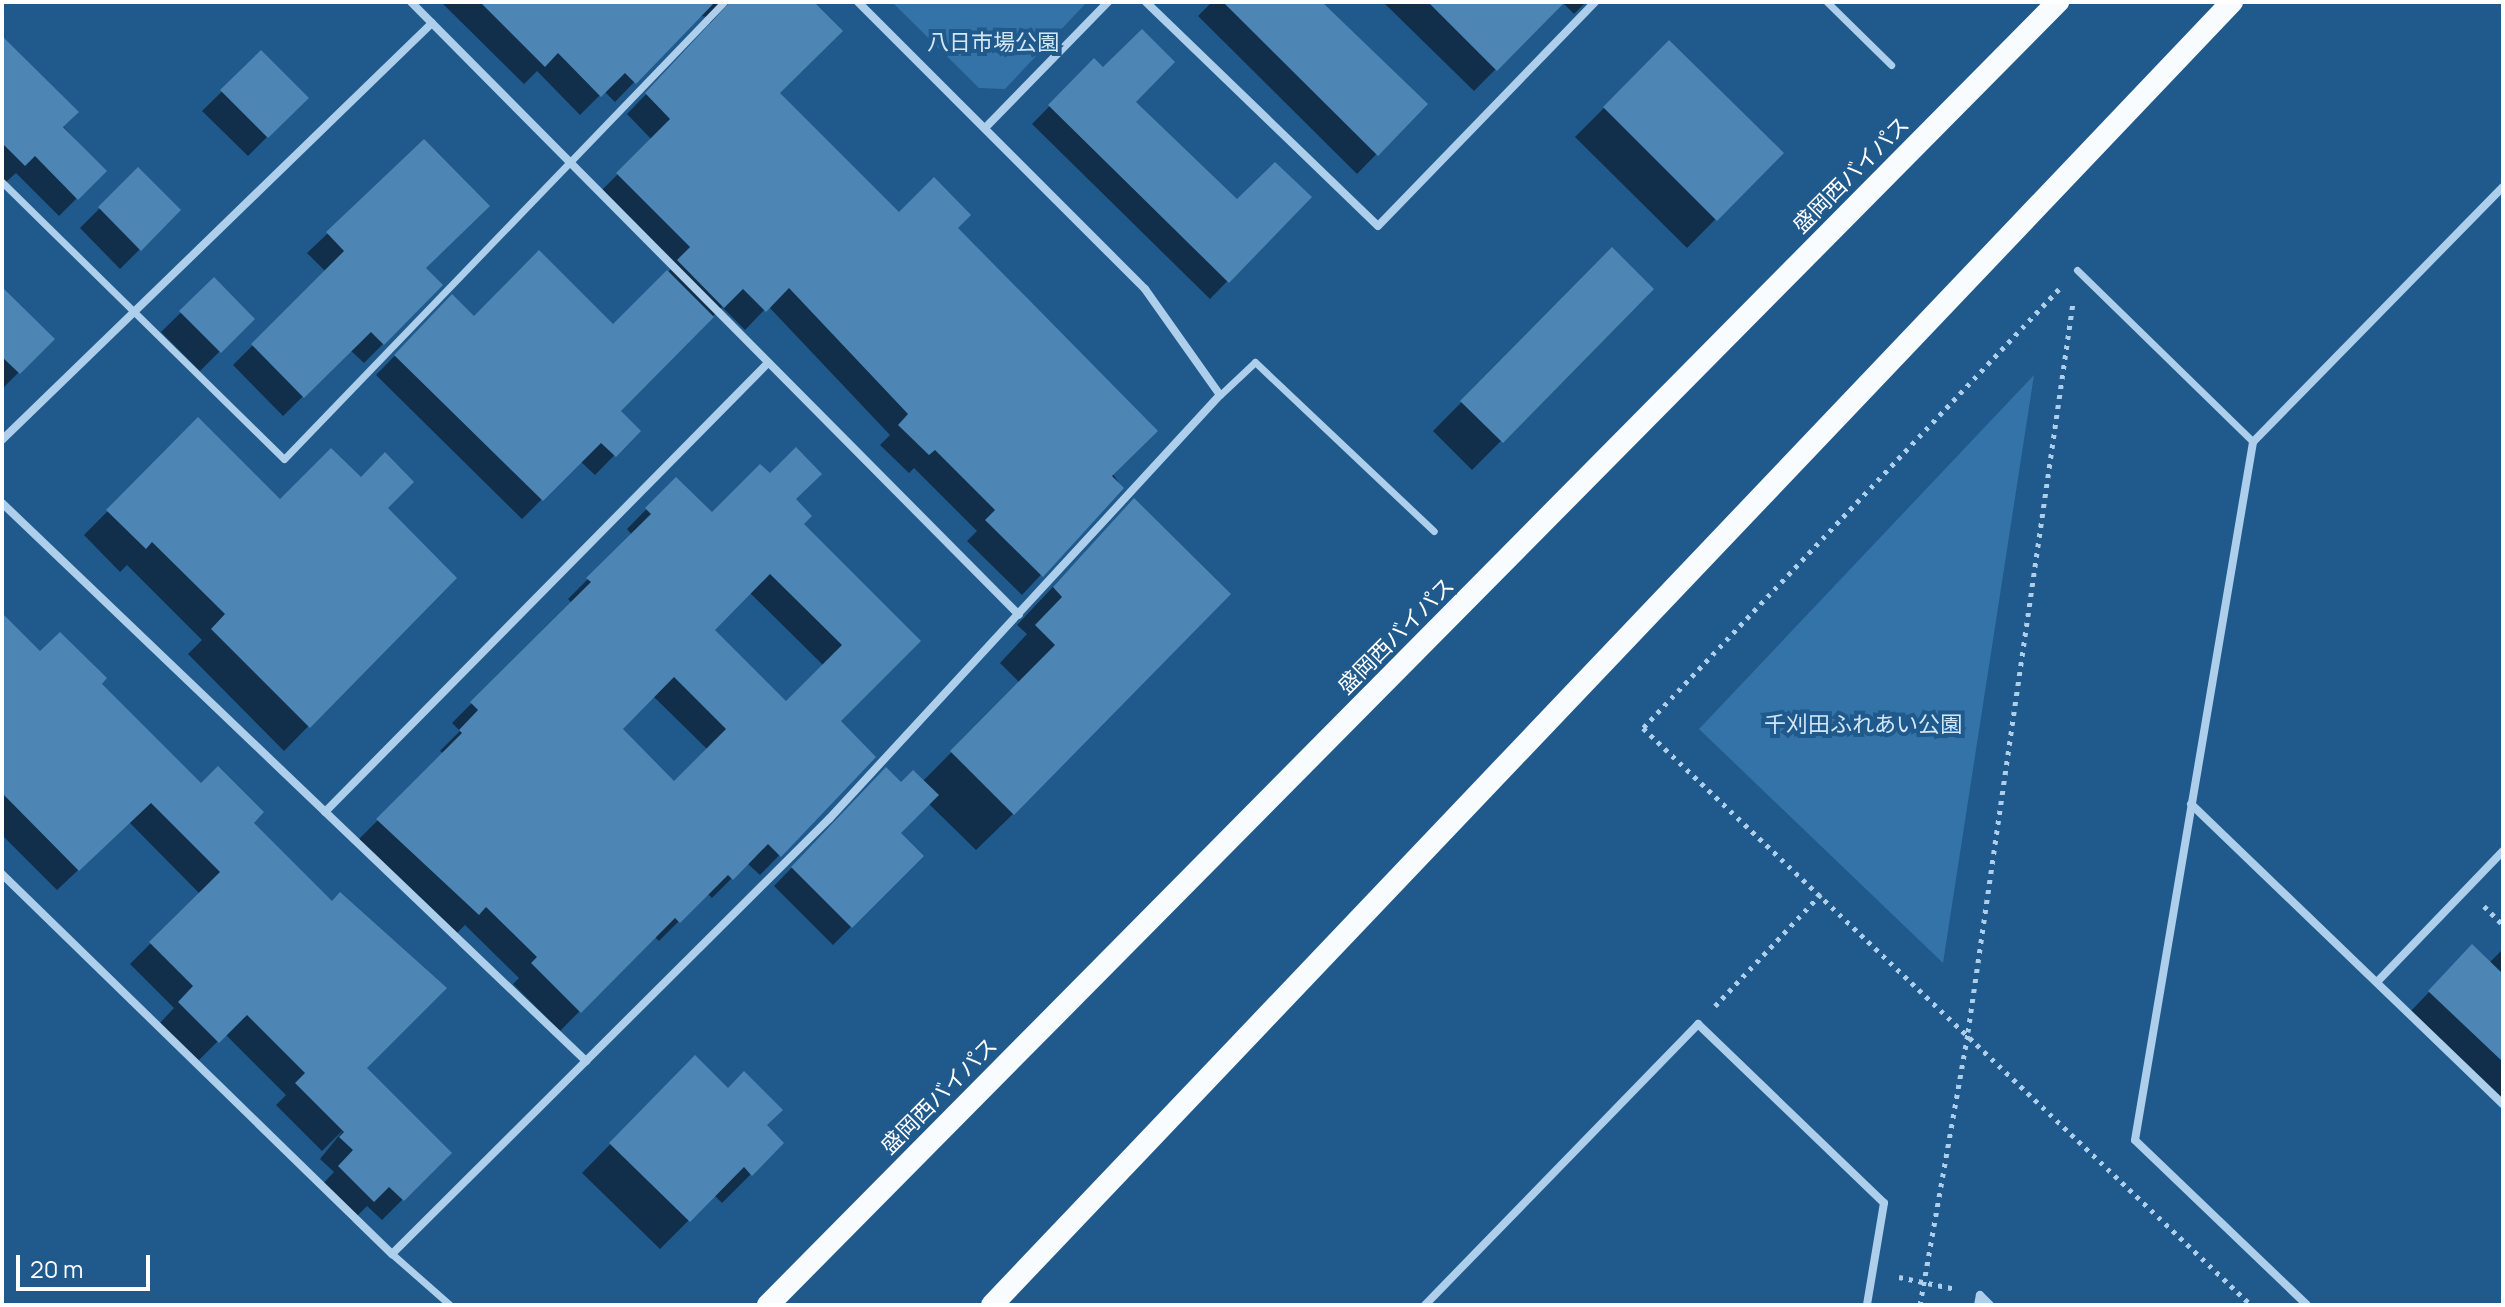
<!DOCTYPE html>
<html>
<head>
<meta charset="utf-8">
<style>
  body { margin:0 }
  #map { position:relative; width:2505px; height:1307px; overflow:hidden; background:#20598b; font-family:Manrope,"Noto Sans JP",sans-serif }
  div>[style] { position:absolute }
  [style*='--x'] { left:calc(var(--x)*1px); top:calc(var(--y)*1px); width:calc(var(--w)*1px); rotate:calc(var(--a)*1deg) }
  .green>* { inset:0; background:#3473a8 }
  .shadow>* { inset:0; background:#0007 }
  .building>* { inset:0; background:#4d85b4 }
  .path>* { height:5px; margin-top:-2.5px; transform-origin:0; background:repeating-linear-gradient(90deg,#adcfeb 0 4px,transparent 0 10px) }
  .pedestrian>* { height:7px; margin:-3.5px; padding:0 3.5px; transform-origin:3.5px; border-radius:3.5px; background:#adcfeb }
  .minor>* { height:8px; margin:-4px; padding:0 4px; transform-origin:4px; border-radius:4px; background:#adcfeb }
  .trunk>* { height:22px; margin:-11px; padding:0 11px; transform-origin:11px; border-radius:11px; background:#f8fcfe }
  span { translate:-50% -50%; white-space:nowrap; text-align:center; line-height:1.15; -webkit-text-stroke:8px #20598b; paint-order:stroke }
  .park-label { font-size:22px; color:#d2e7f8 }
  .street-label { font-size:22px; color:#fff }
  .frame { position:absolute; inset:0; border:4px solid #fff; pointer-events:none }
  .scale { position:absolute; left:16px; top:1255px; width:134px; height:36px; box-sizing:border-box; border:4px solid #fff; border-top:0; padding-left:10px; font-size:24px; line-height:28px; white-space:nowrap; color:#fff; -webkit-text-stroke:6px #20598b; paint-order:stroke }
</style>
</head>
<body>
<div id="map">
  <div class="green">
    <div style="clip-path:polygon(892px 2px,1087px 2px,1005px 89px,979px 88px)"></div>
    <div style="clip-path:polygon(2034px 375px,1943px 963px,1699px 729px)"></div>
  </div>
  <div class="shadow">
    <div style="clip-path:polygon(441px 2px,811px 2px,777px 93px,899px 215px,955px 228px,1122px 488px,1022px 595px,967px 541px,977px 531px,914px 468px,909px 473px,880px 445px,890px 435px,768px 306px,745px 330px,722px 307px,618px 411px,638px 431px,595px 475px,580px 461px,522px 519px,376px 375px,452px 297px,474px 318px,613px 327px,672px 268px,598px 194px,652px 140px,627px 114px,710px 28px,710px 17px,698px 16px,615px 102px,604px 91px,580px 115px,537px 71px,524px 84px)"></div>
    <div style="clip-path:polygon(1212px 2px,1320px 2px,1425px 104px,1357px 174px,1198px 16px)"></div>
    <div style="clip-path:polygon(1383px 2px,1562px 2px,1474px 91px)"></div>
    <div style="clip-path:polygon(1562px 2px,1586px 2px,1574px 14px)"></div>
    <div style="clip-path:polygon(1669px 43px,1781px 153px,1687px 248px,1575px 137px)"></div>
    <div style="clip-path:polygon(261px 53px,306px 98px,248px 156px,202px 111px)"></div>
    <div style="clip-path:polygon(2px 59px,104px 171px,59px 216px,16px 173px,6px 182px,2px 178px)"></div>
    <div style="clip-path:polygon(1094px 61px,1237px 202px,1309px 197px,1210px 299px,1032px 124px)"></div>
    <div style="clip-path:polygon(424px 142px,383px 344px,364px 363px,350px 350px,283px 416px,233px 365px,326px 272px,307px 253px)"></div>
    <div style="clip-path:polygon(138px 170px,179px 210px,120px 269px,80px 228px)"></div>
    <div style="clip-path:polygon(1612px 250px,1652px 289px,1472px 470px,1433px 431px)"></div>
    <div style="clip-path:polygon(214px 280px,252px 319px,200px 371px,161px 332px)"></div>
    <div style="clip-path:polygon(2px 289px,52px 339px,2px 389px)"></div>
    <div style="clip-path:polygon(198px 420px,280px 502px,385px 508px,454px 578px,284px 751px,188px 654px,202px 640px,127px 565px,120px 572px,84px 535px)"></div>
    <div style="clip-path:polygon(evenodd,676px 479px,712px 515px,794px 499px,801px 524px,918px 641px,838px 721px,874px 757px,760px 875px,747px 863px,712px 898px,707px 893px,659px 941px,654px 936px,560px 1031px,513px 984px,519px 978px,465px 925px,457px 933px,358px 840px,444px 754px,440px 751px,460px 731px,452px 723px,572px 603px,568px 599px,632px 535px,627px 529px,676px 479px,749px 592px,824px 666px,786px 704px,712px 630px,749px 592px,676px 479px,653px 696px,708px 750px,674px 784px,620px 729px,653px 696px)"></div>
    <div style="clip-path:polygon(1134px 501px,1013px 814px,976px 850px,928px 803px,898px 833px,921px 856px,833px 945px,774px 886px,869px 788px,922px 782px,1020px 683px,1000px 663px,1027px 634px,1017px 625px)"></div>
    <div style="clip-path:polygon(2px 616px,40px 654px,99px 684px,201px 786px,251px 823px,364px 1068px,449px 1153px,382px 1220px,367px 1206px,352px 1221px,319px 1188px,334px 1172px,320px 1159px,345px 1128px,322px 1151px,276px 1105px,286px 1095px,225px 1034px,197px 1062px,159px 1024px,174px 1008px,130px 964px,200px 894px,129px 822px,57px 890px,2px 835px)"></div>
    <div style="clip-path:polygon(2503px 949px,2503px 1102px,2410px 1012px,2453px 967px,2489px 963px)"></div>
    <div style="clip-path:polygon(695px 1058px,782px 1143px,722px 1203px,714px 1195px,660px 1249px,582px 1173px)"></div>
  </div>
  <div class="building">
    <div style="clip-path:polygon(480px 2px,715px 2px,636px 84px,625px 73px,601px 97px,558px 53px,545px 67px)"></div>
    <div style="clip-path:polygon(730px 2px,814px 2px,843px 31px,780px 93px,899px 212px,934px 177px,971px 215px,958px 228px,1158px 431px,1112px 476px,1124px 488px,1043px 577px,985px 520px,995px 510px,935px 450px,929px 455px,898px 425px,908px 414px,789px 288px,766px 312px,743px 289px,724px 308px,677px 260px,690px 247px,616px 173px,670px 119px,645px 93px)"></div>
    <div style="clip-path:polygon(1223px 2px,1322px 2px,1428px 104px,1378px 156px)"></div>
    <div style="clip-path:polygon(1428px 2px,1565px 2px,1497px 71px)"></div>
    <div style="clip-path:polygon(1142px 29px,1175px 62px,1136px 102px,1237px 199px,1275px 162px,1312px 197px,1229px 283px,1048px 105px,1094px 58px,1103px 67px)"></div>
    <div style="clip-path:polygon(2px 36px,79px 112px,63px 127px,107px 171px,78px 200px,35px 156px,25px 166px,2px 143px)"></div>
    <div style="clip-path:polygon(1669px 40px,1784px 153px,1717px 221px,1603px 107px)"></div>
    <div style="clip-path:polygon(261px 50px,309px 98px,268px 138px,220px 90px)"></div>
    <div style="clip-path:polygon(424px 139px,490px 206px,426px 268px,443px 285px,384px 345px,371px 332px,304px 398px,251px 344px,344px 251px,326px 232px)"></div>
    <div style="clip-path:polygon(138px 167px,181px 210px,141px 251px,98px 207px)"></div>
    <div style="clip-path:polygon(1612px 247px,1654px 289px,1503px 443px,1460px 401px)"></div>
    <div style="clip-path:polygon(539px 250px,613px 324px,667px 270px,714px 317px,621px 411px,641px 431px,616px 457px,601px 443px,543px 501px,394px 355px,452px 294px,474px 316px)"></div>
    <div style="clip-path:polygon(214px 277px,255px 319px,221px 353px,179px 311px)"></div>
    <div style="clip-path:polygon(2px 287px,55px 339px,20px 374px,2px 357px)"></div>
    <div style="clip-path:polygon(198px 417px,280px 499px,331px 448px,361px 477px,385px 452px,414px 482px,388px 508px,457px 578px,310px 728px,211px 629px,225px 614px,152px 542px,146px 549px,106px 510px)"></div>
    <div style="clip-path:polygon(evenodd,796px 447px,822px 474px,796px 499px,812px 516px,804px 524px,921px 641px,841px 721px,876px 757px,781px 857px,768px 844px,733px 880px,728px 875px,680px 923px,675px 918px,581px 1013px,531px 963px,537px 957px,486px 907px,479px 915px,376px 819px,462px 733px,459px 730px,478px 710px,470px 702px,591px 582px,586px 578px,651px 514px,645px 508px,676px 477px,712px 512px,760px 464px,770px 473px,796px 447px,770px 574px,842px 645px,786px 701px,715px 630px,770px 574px,796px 447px,674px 677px,726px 729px,674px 781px,623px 729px,674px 677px)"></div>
    <div style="clip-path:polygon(1134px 498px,1231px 594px,1014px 815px,950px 751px,1055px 645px,1035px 625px,1062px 597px,1053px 587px)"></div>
    <div style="clip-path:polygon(2px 613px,40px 651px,60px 632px,107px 678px,102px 684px,201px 783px,218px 766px,264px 812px,254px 823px,332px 901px,340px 892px,447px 988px,367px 1068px,452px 1153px,404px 1201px,389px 1187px,374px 1202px,338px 1166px,353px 1150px,339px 1137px,344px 1132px,295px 1083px,305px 1073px,247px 1015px,219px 1043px,178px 1002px,193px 986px,149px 942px,220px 872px,151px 803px,79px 871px,2px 793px)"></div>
    <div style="clip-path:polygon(886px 767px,901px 782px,913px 770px,939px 795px,901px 833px,924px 856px,852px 928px,791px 867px)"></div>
    <div style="clip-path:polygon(2472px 944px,2503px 974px,2503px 1062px,2428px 991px)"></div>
    <div style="clip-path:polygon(695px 1055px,728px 1088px,744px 1071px,783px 1110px,767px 1125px,784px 1143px,752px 1176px,744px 1167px,690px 1222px,609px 1143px)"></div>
  </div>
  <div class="path">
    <div style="--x:2059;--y:289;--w:605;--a:133.46"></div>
    <div style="--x:1643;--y:728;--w:838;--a:43.5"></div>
    <div style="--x:2484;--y:906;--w:27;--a:45"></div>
    <div style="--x:1715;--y:1006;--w:154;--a:-46.6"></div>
    <div style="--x:1899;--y:1277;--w:58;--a:11.9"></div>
    <div style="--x:1920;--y:1305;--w:277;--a:-80"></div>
    <div style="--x:1968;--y:1032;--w:738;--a:-81.81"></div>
  </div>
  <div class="pedestrian">
    <div style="--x:1827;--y:2;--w:90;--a:44.5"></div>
    <div style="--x:2;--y:182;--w:395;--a:44.5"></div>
    <div style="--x:284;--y:459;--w:634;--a:-46.09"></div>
    <div style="--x:2077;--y:270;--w:246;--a:44.3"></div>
    <div style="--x:1220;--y:395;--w:48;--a:-43.3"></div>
    <div style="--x:1255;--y:362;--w:246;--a:43.4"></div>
    <div style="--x:392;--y:1254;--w:77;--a:41.3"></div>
  </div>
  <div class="minor">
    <div style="--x:411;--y:2;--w:863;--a:45.23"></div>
    <div style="--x:1146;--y:2;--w:322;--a:44"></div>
    <div style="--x:1378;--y:226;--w:312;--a:-45.9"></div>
    <div style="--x:986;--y:127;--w:175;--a:-45.7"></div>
    <div style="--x:2;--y:440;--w:599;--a:-44.12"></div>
    <div style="--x:2;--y:503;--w:808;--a:43.7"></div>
    <div style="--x:2191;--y:804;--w:433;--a:43.9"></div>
    <div style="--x:325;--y:812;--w:631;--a:-45.39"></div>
    <div style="--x:2;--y:874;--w:545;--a:44.26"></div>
    <div style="--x:392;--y:1254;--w:617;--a:-44.87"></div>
    <div style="--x:829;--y:819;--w:577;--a:-47.32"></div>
    <div style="--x:1220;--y:395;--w:130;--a:-125.3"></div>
    <div style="--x:1145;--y:289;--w:406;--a:-135"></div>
    <div style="--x:2377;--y:982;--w:182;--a:-46.1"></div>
    <div style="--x:1425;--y:1305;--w:392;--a:-45.8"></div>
    <div style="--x:1698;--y:1024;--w:258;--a:43.9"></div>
    <div style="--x:1884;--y:1203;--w:103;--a:99.5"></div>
    <div style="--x:1978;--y:1305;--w:10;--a:-79"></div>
    <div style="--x:1980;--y:1295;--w:14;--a:45"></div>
    <div style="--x:2307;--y:1305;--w:238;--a:-136.2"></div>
    <div style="--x:2135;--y:1140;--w:708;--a:-80.4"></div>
    <div style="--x:2253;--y:442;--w:357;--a:-45.6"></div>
  </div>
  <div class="trunk">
    <div style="--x:768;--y:1305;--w:1834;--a:-45.29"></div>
    <div style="--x:992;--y:1305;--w:1799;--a:-46.42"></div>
  </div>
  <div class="park-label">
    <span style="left:993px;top:43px">八日市場公園</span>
    <span style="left:1863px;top:725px">千刈田ふれあい公園</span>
  </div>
  <div class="street-label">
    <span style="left:1851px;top:175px;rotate:-45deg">盛岡西バイパス</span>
    <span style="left:1396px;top:636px;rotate:-45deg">盛岡西バイパス</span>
    <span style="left:939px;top:1096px;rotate:-45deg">盛岡西バイパス</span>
  </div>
  <div class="frame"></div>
  <div class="scale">20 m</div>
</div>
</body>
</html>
